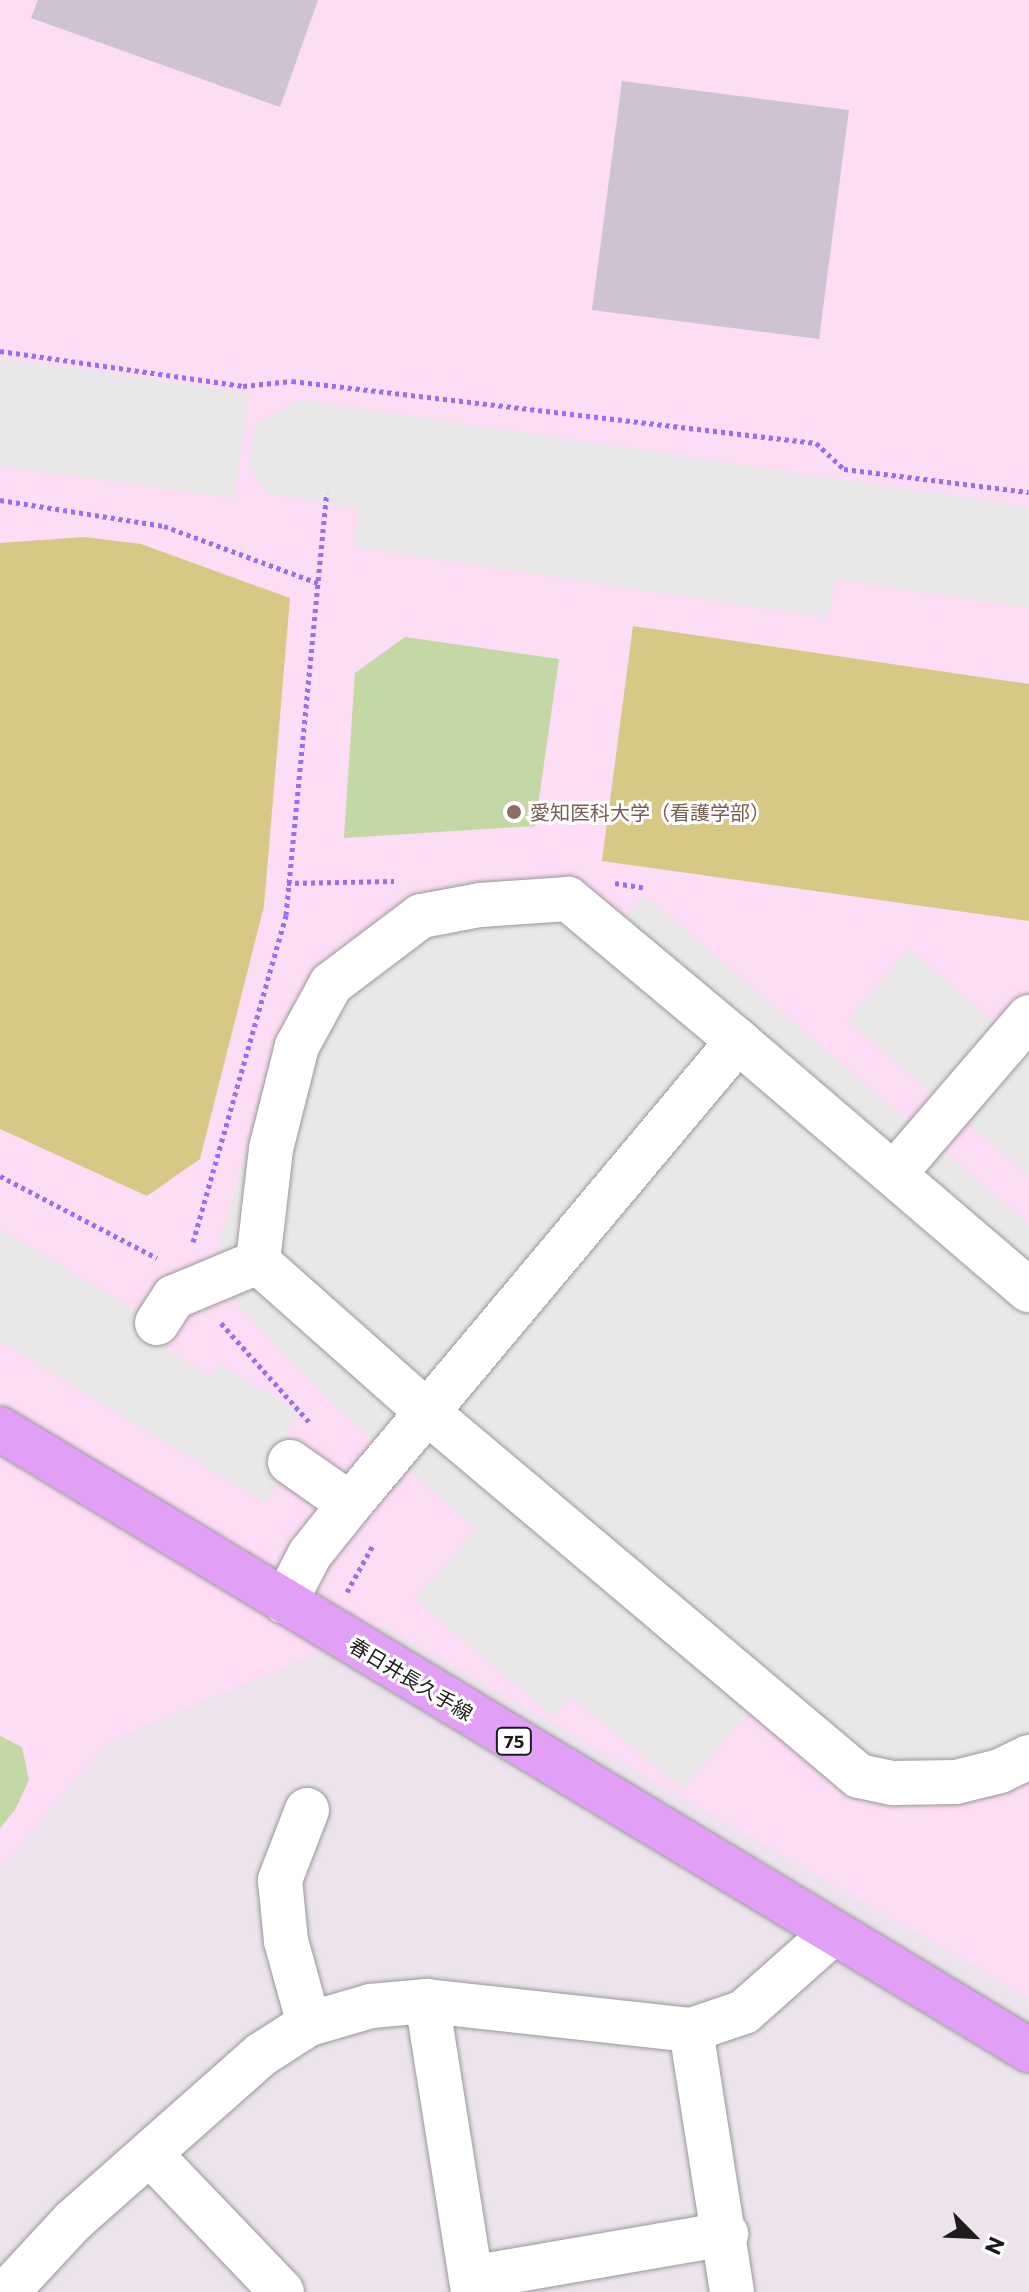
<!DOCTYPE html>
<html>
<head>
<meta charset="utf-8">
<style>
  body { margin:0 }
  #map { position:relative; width:1029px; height:2292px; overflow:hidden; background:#ece3ed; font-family:Commissioner,"Noto Sans JP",sans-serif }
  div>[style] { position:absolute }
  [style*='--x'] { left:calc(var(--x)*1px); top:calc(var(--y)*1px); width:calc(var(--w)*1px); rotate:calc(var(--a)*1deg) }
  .education>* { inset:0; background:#fddcf6 }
  .pitch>* { inset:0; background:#d8c885 }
  .parking>* { inset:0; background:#e8e8e8 }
  .water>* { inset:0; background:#c3d8a5 }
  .building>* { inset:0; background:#cdc3d3 }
  .path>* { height:5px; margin-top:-2.5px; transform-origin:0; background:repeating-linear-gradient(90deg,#9670f1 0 4px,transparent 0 8px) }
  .roads { filter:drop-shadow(0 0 2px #999) drop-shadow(0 0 2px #999) }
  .minor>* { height:44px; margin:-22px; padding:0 22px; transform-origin:22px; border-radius:22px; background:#fff }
  .major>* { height:44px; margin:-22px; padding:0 22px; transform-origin:22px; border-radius:22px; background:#e19ff6 }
  .dots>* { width:22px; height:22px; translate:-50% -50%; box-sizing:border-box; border:4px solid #fff; border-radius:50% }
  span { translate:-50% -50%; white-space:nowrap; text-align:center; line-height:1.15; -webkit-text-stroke:6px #fff; paint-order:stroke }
  .shield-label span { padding:2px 6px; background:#fff; border:2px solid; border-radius:6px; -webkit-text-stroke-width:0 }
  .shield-label { font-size:18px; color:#1c1c1c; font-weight:700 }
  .education-label { font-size:20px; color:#785e54 }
  .left { translate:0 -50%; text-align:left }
  .street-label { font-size:20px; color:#1c1c1c }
  .north { position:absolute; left:933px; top:2196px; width:80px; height:80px; -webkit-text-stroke:6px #fff; paint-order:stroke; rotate:114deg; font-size:22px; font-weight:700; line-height:32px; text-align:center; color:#1c1c1c }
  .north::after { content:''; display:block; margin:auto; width:28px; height:36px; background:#1c1c1c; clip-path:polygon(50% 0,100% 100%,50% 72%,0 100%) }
</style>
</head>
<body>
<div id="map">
  <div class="education">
    <div style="clip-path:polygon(0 0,1029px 0,1029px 1997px,383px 1625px,106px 1743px,0 1868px)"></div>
  </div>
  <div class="pitch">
    <div style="clip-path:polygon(84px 537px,141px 544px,290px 598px,264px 906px,200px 1159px,147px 1196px,0 1129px,0 543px)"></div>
    <div style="clip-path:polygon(633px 626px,1029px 684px,1029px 921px,602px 861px)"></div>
  </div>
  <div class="parking">
    <div style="clip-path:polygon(0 358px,249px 393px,234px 498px,0 466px)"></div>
    <div style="clip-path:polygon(300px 400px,1029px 507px,1029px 608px,835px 579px,828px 618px,356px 547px,359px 509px,267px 493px,248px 465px,256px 423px)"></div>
    <div style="clip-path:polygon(644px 895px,1029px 1224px,1029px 1774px,946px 1800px,750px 1711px,683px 1789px,571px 1697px,553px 1716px,415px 1599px,476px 1529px,336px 1407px,232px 1299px,218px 1248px,269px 1070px,322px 964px,410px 902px,622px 921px)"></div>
    <div style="clip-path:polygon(909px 949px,1029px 1053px,1029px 1176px,847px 1020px)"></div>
    <div style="clip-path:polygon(0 1229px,171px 1332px,166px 1348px,210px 1377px,218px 1364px,298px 1411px,286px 1435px,301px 1445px,265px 1503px,0 1341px)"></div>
  </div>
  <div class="water">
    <div style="clip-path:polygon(405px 637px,559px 659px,535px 826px,344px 838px,355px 673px)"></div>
    <div style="clip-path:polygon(0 1736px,22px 1747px,29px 1780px,15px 1810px,0 1828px)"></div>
  </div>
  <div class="building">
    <div style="clip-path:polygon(38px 0,318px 0,280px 107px,31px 18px)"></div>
    <div style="clip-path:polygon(622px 81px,849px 110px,819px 339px,592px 310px)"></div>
  </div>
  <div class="path">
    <div style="--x:0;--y:351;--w:246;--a:8.2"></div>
    <div style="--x:243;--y:386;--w:49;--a:-5.8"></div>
    <div style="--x:292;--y:381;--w:528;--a:6.75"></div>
    <div style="--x:816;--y:443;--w:38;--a:43"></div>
    <div style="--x:844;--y:469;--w:186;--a:7.1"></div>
    <div style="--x:0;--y:500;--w:166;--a:9"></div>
    <div style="--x:164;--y:526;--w:164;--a:20.3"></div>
    <div style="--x:287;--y:883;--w:107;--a:-1.1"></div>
    <div style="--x:615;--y:883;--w:30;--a:9"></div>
    <div style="--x:0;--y:1176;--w:177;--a:27.6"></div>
    <div style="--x:193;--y:1242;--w:340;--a:-74.1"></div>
    <div style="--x:286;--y:915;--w:424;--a:-84.5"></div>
    <div style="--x:221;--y:1323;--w:134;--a:48.3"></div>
    <div style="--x:347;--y:1592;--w:54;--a:-61"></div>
  </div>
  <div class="roads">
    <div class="minor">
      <div style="--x:738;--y:1041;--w:222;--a:-140.1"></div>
      <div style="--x:568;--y:899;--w:88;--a:176.1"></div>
      <div style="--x:480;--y:905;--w:60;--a:169.4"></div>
      <div style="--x:421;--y:916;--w:113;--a:142.9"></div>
      <div style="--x:331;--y:984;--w:71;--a:118.7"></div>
      <div style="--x:297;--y:1046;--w:106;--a:104.2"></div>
      <div style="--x:271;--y:1149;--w:114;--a:96.6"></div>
      <div style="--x:258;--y:1262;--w:226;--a:41.6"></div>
      <div style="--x:427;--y:1412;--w:565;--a:40.12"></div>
      <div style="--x:859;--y:1776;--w:35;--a:12"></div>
      <div style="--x:893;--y:1783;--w:63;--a:-0.9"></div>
      <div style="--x:956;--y:1782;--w:45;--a:-14"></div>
      <div style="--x:1000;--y:1771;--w:32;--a:-26"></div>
      <div style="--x:894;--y:1174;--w:207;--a:-49.3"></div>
      <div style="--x:157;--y:1323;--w:31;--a:-57"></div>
      <div style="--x:174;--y:1297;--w:91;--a:-22.6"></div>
      <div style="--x:290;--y:1462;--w:73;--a:35"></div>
      <div style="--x:285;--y:1602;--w:54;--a:-62.5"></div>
      <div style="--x:310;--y:1554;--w:64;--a:-51.3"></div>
      <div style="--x:350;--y:1504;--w:604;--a:-50.04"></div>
      <div style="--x:738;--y:1041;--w:383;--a:40.6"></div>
      <div style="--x:307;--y:1810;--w:75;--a:111.1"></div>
      <div style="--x:280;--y:1880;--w:61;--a:84.4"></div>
      <div style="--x:286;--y:1941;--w:86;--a:74.5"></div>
      <div style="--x:427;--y:2001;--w:295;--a:81"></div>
      <div style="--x:691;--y:2030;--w:265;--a:81.1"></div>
      <div style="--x:152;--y:2156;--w:188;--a:46.3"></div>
      <div style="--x:471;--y:2278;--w:259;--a:-9.8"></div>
      <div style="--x:7;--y:2292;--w:97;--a:-47.1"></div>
      <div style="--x:73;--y:2221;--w:252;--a:-41.5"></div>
      <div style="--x:262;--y:2054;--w:56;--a:-32.6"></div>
      <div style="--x:309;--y:2024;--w:65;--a:-16.2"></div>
      <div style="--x:371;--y:2006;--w:56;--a:-5.1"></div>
      <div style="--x:427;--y:2001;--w:266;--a:6.3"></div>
      <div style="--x:691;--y:2030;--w:56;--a:-18.8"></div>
      <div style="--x:744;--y:2012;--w:118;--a:-41.6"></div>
    </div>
    <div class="major">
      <div style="--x:0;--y:1429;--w:1202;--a:31.11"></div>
    </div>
  </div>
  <div class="dots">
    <div style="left:514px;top:812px;background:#8d6e63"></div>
  </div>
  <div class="shield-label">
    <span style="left:514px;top:1741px">75</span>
  </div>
  <div class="education-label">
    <span class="left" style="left:530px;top:812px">愛知医科大学（看護学部）</span>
  </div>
  <div class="street-label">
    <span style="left:411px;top:1679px;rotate:31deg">春日井長久手線</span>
  </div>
  <div class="north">N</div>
</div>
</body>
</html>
